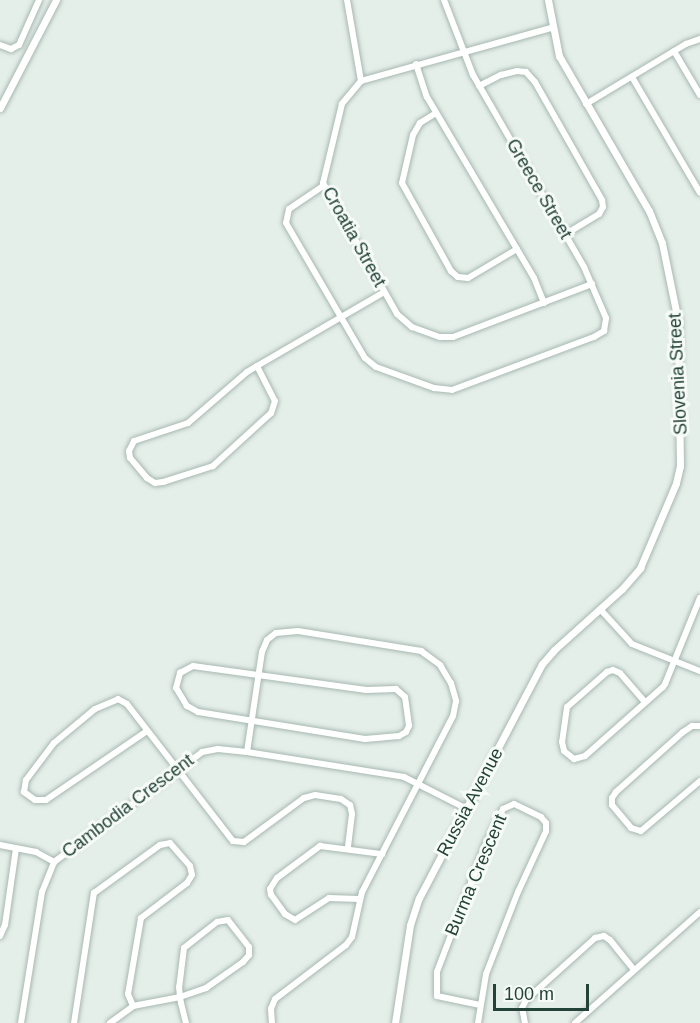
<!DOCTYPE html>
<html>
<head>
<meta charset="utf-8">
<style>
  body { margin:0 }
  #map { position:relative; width:700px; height:1023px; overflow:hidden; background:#e5efea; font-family:Helvetica,sans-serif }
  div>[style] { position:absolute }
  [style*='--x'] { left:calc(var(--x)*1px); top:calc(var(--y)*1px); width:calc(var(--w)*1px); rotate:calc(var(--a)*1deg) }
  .roads { filter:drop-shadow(0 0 2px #a7b8b1) drop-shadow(0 0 2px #a7b8b1) }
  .minor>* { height:6px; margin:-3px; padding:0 3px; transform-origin:3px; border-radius:3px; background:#fff }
  .tertiary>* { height:7px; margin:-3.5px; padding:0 3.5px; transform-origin:3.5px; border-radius:3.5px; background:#fff }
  span { translate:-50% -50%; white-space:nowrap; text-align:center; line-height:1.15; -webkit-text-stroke:6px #f6fbf8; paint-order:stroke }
  .street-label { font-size:18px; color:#234238 }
  .scale { position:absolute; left:493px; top:984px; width:96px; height:27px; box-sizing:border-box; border:3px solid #234238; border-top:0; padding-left:8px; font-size:18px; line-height:21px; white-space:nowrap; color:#234238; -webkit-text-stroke:4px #f6fbf8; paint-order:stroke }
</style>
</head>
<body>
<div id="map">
  <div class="roads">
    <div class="minor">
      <div style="--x:347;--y:0;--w:82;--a:80.2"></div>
      <div style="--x:551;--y:28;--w:197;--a:164.4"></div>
      <div style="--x:361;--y:81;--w:30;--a:130"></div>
      <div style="--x:342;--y:104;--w:81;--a:103.5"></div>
      <div style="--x:323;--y:183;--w:150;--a:60.5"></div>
      <div style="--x:397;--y:314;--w:20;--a:41"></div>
      <div style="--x:412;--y:327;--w:30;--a:20"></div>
      <div style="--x:440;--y:337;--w:13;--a:0"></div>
      <div style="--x:453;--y:337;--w:149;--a:-20.9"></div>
      <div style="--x:0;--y:45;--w:12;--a:20"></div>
      <div style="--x:11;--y:49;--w:9;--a:-27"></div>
      <div style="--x:19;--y:45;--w:49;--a:-66"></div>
      <div style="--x:674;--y:51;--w:51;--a:59.4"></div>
      <div style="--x:416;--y:64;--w:35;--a:72"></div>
      <div style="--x:427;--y:97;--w:210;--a:59.4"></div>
      <div style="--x:534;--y:278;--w:27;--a:68"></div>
      <div style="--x:632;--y:77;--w:134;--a:59.6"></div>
      <div style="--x:479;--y:86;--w:25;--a:-27"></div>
      <div style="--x:501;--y:75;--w:16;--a:-14"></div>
      <div style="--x:517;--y:71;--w:9;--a:6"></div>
      <div style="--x:526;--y:72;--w:13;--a:48"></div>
      <div style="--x:535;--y:82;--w:136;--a:60.4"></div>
      <div style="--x:602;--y:200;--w:7;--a:82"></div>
      <div style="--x:603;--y:207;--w:8;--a:120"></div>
      <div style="--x:599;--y:214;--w:39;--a:149"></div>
      <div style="--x:586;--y:104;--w:117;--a:-31"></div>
      <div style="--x:686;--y:44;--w:15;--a:-20"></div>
      <div style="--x:436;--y:113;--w:19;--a:148"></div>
      <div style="--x:420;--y:123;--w:14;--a:120"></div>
      <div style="--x:413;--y:135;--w:49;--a:102.9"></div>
      <div style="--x:402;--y:183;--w:101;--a:60.9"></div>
      <div style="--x:451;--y:271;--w:9;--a:41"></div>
      <div style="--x:458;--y:277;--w:10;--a:6"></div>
      <div style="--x:468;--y:278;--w:57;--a:-30.6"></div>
      <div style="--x:323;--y:186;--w:41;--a:145.9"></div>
      <div style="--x:289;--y:209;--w:14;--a:102"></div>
      <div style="--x:286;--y:223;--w:156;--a:59.7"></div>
      <div style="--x:365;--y:358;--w:14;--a:39"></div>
      <div style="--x:376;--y:367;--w:62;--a:19.9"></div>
      <div style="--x:434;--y:388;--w:18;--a:6"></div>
      <div style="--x:452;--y:390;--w:152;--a:-20.5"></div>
      <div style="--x:594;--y:337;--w:12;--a:-31"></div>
      <div style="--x:604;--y:331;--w:13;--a:-81"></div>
      <div style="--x:606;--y:318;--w:56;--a:-113.3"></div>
      <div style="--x:584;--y:267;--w:222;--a:-120"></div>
      <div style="--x:473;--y:75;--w:80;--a:-111.1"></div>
      <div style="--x:257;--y:366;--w:39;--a:63"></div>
      <div style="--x:275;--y:401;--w:13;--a:108"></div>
      <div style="--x:271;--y:413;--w:79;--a:137.6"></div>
      <div style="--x:213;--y:466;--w:52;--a:162.3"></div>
      <div style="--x:163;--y:482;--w:8;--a:173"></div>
      <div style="--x:155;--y:483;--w:9;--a:-148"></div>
      <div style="--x:147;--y:478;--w:26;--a:-130"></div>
      <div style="--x:130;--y:458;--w:7;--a:-98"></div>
      <div style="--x:129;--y:451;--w:11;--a:-63"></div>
      <div style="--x:134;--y:441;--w:57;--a:-18.4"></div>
      <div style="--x:188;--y:423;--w:78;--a:-40.8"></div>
      <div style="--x:247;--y:372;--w:12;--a:-31"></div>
      <div style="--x:257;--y:366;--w:147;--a:-30.2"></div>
      <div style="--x:600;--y:609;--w:47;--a:47.6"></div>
      <div style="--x:632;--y:644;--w:73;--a:21.7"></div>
      <div style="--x:193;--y:666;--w:175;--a:7.9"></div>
      <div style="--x:366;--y:690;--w:30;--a:-2"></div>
      <div style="--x:396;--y:689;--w:12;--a:42"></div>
      <div style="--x:405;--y:697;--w:29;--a:82"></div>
      <div style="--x:409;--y:726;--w:7;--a:117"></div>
      <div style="--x:406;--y:732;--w:8;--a:150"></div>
      <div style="--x:399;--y:736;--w:34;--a:175"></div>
      <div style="--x:365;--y:739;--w:169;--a:-170.8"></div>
      <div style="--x:198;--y:712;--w:13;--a:-151"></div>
      <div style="--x:187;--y:706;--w:21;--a:-121"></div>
      <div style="--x:176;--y:688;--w:16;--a:-75"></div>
      <div style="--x:180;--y:673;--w:15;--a:-28"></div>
      <div style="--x:645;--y:702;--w:38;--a:-131"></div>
      <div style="--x:620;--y:673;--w:8;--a:-157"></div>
      <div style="--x:613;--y:670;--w:6;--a:162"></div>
      <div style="--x:607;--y:672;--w:53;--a:138.8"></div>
      <div style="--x:567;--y:707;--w:35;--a:98"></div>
      <div style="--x:562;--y:742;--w:9;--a:77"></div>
      <div style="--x:564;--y:751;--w:13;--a:39"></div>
      <div style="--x:574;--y:759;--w:11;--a:-15"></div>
      <div style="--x:585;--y:756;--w:104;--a:-41.5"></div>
      <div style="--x:663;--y:687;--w:4;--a:-56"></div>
      <div style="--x:665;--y:684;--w:93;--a:-67.9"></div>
      <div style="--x:700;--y:726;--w:8;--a:180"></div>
      <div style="--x:692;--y:726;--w:11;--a:146"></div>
      <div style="--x:683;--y:732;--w:90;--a:138.2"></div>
      <div style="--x:616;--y:792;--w:7;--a:124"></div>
      <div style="--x:612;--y:798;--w:7;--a:90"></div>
      <div style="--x:612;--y:805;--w:30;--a:50"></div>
      <div style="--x:631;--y:828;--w:10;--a:17"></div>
      <div style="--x:641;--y:831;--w:77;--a:-40.3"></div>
      <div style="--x:147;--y:731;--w:122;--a:145.7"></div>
      <div style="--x:46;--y:800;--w:11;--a:180"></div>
      <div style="--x:35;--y:800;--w:14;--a:-144"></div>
      <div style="--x:24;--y:792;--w:12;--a:-81"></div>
      <div style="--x:26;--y:780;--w:46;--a:-52.9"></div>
      <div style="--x:54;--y:743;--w:53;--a:-39.7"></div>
      <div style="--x:95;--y:709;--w:25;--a:-23"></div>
      <div style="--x:118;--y:699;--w:10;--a:29"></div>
      <div style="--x:127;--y:704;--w:173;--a:52.3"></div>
      <div style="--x:233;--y:841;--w:11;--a:5"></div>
      <div style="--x:244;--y:842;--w:74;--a:-36.3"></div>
      <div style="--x:304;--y:798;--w:11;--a:-15"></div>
      <div style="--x:315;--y:795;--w:26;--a:9"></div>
      <div style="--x:341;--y:799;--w:11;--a:34"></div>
      <div style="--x:350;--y:805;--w:9;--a:77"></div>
      <div style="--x:352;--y:814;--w:35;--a:97"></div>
      <div style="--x:247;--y:752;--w:101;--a:-81.5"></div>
      <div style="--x:262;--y:652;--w:13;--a:-67"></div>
      <div style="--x:267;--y:640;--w:11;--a:-38"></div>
      <div style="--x:276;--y:633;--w:22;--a:-5"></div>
      <div style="--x:298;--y:631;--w:125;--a:9.2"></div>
      <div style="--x:421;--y:651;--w:24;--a:36"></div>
      <div style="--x:440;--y:665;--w:21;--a:59"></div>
      <div style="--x:451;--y:683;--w:19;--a:74"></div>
      <div style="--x:456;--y:701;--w:15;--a:101"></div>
      <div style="--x:453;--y:716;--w:198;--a:117.3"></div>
      <div style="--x:362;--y:892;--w:46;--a:102.5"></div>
      <div style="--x:352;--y:937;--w:10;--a:127"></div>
      <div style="--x:346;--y:945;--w:89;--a:142.7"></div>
      <div style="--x:275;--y:999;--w:11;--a:112"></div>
      <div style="--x:271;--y:1009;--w:14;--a:86"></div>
      <div style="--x:0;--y:845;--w:37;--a:11"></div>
      <div style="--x:36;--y:852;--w:21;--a:29"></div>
      <div style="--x:359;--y:899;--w:30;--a:-178"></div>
      <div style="--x:329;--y:898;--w:40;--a:147.1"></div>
      <div style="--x:295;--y:920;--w:12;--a:-149"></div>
      <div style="--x:285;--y:914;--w:24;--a:-126"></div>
      <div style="--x:271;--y:895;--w:6;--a:-99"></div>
      <div style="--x:270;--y:889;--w:13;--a:-58"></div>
      <div style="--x:277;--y:878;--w:54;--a:-36.7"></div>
      <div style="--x:320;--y:846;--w:63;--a:7.4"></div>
      <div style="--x:0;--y:936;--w:12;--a:-66"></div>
      <div style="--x:5;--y:925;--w:77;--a:-81.8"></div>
      <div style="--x:21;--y:1023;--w:133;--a:-80.9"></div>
      <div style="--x:42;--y:892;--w:32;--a:-68"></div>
      <div style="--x:54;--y:862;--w:184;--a:-36.6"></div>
      <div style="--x:202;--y:752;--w:16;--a:-11"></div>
      <div style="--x:218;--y:749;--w:29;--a:6"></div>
      <div style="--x:247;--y:752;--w:159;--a:9"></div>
      <div style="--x:404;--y:777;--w:71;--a:26.9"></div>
      <div style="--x:74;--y:1023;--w:132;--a:-81.3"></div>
      <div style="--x:94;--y:893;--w:82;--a:-36"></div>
      <div style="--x:160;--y:845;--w:10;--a:-11"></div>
      <div style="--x:170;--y:843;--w:30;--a:49"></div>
      <div style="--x:190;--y:866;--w:9;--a:77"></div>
      <div style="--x:192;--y:875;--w:9;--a:122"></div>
      <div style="--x:187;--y:883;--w:58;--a:142.7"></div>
      <div style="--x:141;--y:918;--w:77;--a:99.7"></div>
      <div style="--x:128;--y:994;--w:13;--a:67"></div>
      <div style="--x:110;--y:1023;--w:29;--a:-36"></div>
      <div style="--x:133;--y:1006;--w:48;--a:-10.8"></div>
      <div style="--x:180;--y:997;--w:28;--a:-19"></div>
      <div style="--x:206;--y:988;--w:45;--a:-35.1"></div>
      <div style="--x:243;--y:962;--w:9;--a:-49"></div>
      <div style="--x:249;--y:955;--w:8;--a:-90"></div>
      <div style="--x:249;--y:947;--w:34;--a:-128"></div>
      <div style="--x:228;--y:920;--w:11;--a:170"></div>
      <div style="--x:217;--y:922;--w:42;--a:141.8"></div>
      <div style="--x:184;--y:948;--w:39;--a:97"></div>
      <div style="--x:179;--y:987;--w:10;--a:84"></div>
      <div style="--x:180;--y:997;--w:6;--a:81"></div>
      <div style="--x:181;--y:1003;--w:21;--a:76"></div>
      <div style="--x:478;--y:1023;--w:50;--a:-80.7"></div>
      <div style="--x:486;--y:974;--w:88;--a:-68.7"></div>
      <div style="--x:518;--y:892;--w:67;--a:-65.3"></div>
      <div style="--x:546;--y:831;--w:8;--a:-90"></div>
      <div style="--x:546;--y:823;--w:8;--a:-130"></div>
      <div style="--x:541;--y:817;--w:30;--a:-154"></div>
      <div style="--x:514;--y:804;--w:12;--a:156"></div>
      <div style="--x:503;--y:809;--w:41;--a:115.9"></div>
      <div style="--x:485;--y:846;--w:135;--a:110.9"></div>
      <div style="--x:437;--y:972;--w:24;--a:90"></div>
      <div style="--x:437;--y:996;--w:44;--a:11.8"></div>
      <div style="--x:525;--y:1023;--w:15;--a:-101"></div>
      <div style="--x:522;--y:1008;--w:9;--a:-63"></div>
      <div style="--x:526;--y:1000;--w:93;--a:-41.9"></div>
      <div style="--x:595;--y:938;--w:9;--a:-13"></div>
      <div style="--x:604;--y:936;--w:7;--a:34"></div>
      <div style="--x:610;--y:940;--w:38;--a:51"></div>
      <div style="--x:575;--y:1023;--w:167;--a:-41.6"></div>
    </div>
    <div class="tertiary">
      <div style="--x:0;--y:108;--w:122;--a:-62.6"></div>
      <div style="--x:395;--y:1023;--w:99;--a:-81.3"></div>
      <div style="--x:410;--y:925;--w:28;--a:-72"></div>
      <div style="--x:419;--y:898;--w:264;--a:-62.3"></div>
      <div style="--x:542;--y:664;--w:18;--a:-49"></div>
      <div style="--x:554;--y:650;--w:91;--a:-41.9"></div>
      <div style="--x:622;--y:589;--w:28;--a:-49"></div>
      <div style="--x:640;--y:568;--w:92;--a:-67"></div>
      <div style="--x:676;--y:483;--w:17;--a:-77"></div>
      <div style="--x:680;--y:466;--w:145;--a:-90.8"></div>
      <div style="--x:678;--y:321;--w:80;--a:-101.6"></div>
      <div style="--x:662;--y:243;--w:35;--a:-112"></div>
      <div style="--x:649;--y:211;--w:179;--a:-120.1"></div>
      <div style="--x:559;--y:56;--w:57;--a:-101.1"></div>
    </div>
  </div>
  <div class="street-label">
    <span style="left:539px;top:189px;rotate:60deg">Greece Street</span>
    <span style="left:354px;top:237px;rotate:61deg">Croatia Street</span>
    <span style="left:678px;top:374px;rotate:-93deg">Slovenia Street</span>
    <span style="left:470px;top:802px;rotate:-62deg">Russia Avenue</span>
    <span style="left:128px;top:806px;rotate:-37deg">Cambodia Crescent</span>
    <span style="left:476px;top:875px;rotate:-67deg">Burma Crescent</span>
  </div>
  <div class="scale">100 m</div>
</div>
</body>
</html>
